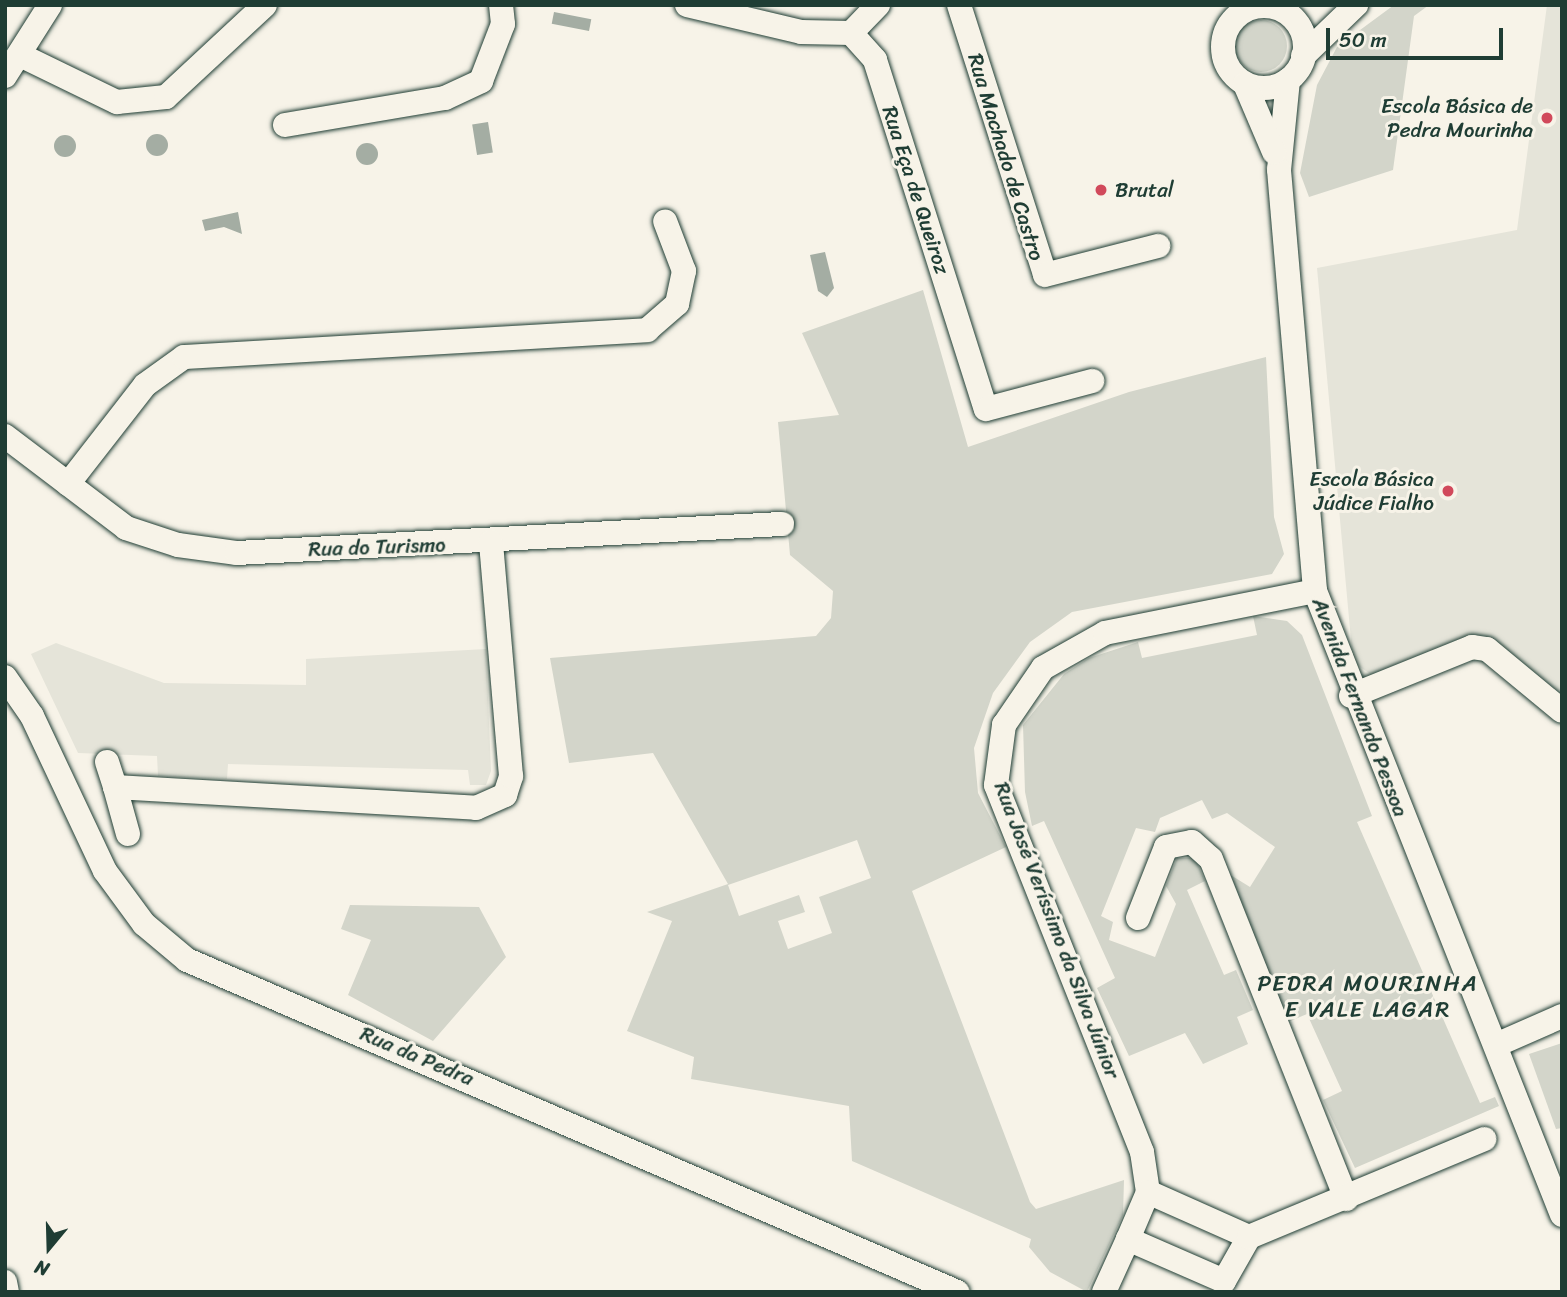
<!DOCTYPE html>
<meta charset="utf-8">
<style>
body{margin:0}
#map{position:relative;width:1567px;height:1297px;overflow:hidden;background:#f7f3e8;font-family:Sriracha,sans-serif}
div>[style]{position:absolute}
.built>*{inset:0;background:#e5e4d9}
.green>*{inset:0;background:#d3d5ca}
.round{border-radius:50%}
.water>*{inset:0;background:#a4ada3;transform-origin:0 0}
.roads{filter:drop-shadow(0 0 2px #1f3d34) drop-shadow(0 0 2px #1f3d34)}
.minor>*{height:24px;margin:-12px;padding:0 12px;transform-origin:12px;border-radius:12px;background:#f7f3e8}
.minor>.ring{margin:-12px;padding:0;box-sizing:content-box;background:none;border:24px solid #f7f3e8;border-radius:50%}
.dots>*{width:19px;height:19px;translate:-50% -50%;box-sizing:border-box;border:4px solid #f7f3e8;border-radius:50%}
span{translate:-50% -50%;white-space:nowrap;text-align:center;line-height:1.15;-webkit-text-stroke:6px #f7f3e8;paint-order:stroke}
.poi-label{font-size:21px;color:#1f3d34}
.right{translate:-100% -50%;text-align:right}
.left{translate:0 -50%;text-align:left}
.street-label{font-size:21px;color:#1f3d34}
.neighbourhood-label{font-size:23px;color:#1f3d34;letter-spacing:2px}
.frame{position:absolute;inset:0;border:7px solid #1f3d34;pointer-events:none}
.north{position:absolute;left:14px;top:1213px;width:70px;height:70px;-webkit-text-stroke:5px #f7f3e8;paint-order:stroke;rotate:199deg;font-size:19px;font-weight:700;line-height:28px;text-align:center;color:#1f3d34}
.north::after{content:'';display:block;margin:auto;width:24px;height:32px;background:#1f3d34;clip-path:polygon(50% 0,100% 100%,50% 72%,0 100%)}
.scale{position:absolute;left:1326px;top:28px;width:177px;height:32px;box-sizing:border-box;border:4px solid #1f3d34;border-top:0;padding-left:9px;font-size:21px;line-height:24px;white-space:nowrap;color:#1f3d34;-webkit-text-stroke:5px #f7f3e8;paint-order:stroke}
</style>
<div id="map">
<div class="built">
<i style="clip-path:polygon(1547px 5px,1562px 5px,1562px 706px,1505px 651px,1379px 680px,1353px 662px,1317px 268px,1517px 230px)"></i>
<i style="clip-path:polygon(56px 643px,164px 683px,306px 685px,306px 659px,486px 649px,491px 771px,486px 785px,470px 785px,468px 770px,228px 764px,227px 779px,158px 776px,157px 756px,78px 753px,31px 654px)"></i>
</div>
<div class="green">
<i style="clip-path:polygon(1394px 5px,1429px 5px,1414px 16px,1393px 170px,1309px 197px,1300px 173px,1317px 85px,1337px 47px)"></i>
<i class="round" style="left:1235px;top:20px;width:52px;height:52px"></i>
<i style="clip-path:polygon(evenodd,923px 290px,968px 447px,1129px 392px,1266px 357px,1274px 517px,1284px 554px,1272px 574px,1072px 612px,1030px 642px,993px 693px,974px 748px,978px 793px,1006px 847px,912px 891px,1030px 1202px,1036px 1209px,1124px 1180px,1123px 1215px,1087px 1292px,1050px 1272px,1029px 1247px,1031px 1239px,852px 1161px,849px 1106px,691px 1079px,694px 1057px,627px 1031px,672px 921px,647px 912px,728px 884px,653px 753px,569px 763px,550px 658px,816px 636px,831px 618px,833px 591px,790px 555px,778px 422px,839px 415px,802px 333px,923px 290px,857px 840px,871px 878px,819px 897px,832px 933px,788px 949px,778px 921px,805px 912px,799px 895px,739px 916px,728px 885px,857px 840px)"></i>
<i style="clip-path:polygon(1253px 616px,1287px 621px,1302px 635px,1372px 816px,1357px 822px,1480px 1103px,1495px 1097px,1499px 1106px,1355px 1168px,1323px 1100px,1342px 1091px,1307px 1014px,1288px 1022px,1229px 874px,1250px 887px,1275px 847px,1227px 813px,1212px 819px,1202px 800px,1160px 818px,1155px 832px,1136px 828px,1101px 916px,1113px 922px,1109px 940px,1155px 957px,1176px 904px,1166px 886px,1177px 858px,1195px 858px,1205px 881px,1187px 890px,1224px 975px,1236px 970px,1253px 1010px,1237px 1017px,1248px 1044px,1203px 1064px,1185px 1033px,1129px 1056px,1097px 988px,1115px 978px,1044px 821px,1032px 826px,1025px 792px,1023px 725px,1064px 674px,1089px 658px,1138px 642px,1142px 658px,1257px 635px)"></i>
<i style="clip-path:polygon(350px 905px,479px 907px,506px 957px,433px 1041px,348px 995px,371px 940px,341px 929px)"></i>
<i style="clip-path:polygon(1562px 1043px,1562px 1128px,1556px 1129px,1529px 1054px)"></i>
</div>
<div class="water">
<i style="left:554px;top:12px;width:38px;height:12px;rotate:11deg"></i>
<i style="left:488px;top:122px;width:31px;height:16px;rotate:81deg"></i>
<i class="round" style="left:146px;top:134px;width:22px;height:22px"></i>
<i class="round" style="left:54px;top:135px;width:22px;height:22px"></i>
<i class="round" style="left:356px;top:143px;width:22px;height:22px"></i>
<i style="clip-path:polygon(238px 212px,242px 234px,224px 227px,205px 231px,202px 220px)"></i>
<i style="clip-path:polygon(825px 252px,834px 288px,827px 297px,818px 291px,810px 255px)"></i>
</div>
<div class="roads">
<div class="minor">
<i style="left:687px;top:5px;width:117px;rotate:13.3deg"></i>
<i style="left:801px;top:32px;width:50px;rotate:1.1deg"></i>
<i style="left:851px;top:33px;width:36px;rotate:48deg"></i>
<i style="left:875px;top:60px;width:366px;rotate:72.4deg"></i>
<i style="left:986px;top:409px;width:110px;rotate:-14.8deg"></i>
<i style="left:959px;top:5px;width:283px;rotate:72.3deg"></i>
<i style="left:1045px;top:275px;width:117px;rotate:-14.4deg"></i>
<i class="ring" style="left:1223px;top:6px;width:58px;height:58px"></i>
<i style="left:851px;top:33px;width:39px;rotate:-46deg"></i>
<i style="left:20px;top:55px;width:108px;rotate:25.9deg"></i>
<i style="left:117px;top:102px;width:49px;rotate:-5.8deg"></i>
<i style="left:166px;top:97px;width:135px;rotate:-42.9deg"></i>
<i style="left:1303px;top:56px;width:74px;rotate:-43.9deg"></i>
<i style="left:5px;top:76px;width:84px;rotate:-57.6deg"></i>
<i style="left:1288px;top:80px;width:90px;rotate:95.7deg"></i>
<i style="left:1279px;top:170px;width:423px;rotate:85.1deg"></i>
<i style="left:1315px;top:591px;width:671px;rotate:68.4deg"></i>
<i style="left:1245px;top:84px;width:74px;rotate:66.9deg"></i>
<i style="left:285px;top:125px;width:162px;rotate:-9.6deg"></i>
<i style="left:445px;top:98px;width:40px;rotate:-25deg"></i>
<i style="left:481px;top:81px;width:61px;rotate:-68.9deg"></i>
<i style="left:503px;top:24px;width:19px;rotate:-96deg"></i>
<i style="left:5px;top:436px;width:152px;rotate:37.2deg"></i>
<i style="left:126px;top:528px;width:55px;rotate:18.1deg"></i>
<i style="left:178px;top:545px;width:60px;rotate:7.7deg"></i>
<i style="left:237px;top:553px;width:546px;rotate:-3.05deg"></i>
<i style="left:68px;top:484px;width:125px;rotate:-52.1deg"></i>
<i style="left:145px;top:385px;width:48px;rotate:-35.7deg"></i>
<i style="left:184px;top:357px;width:464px;rotate:-3.3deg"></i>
<i style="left:647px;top:330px;width:40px;rotate:-41deg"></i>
<i style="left:677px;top:304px;width:34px;rotate:-78deg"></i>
<i style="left:684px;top:271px;width:53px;rotate:-110.8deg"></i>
<i style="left:5px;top:677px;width:47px;rotate:55.3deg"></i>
<i style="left:32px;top:716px;width:171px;rotate:64.8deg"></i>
<i style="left:105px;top:871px;width:66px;rotate:53.7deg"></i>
<i style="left:144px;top:924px;width:56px;rotate:39.9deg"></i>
<i style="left:187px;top:960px;width:839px;rotate:23.32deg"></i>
<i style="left:1351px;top:696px;width:131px;rotate:-22deg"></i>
<i style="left:1472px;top:647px;width:15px;rotate:8deg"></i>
<i style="left:1487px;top:649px;width:97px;rotate:39.6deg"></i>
<i style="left:107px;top:762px;width:26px;rotate:72deg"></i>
<i style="left:128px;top:834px;width:49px;rotate:-105.5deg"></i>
<i style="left:115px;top:787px;width:362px;rotate:3.3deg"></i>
<i style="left:476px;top:808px;width:32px;rotate:-24deg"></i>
<i style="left:505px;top:795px;width:20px;rotate:-72deg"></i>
<i style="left:511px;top:776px;width:235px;rotate:-94.9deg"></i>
<i style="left:1138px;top:918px;width:76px;rotate:-68.5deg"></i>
<i style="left:1166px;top:847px;width:26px;rotate:-11deg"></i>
<i style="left:1192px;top:842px;width:25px;rotate:42deg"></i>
<i style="left:1211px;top:859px;width:366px;rotate:68.3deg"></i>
<i style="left:1496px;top:1045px;width:72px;rotate:-23.7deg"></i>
<i style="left:1148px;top:1192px;width:40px;rotate:-98.5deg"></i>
<i style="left:1142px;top:1152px;width:395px;rotate:-111.7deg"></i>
<i style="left:996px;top:785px;width:61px;rotate:-82.4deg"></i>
<i style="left:1004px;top:725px;width:69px;rotate:-55.6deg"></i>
<i style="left:1043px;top:668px;width:71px;rotate:-29.4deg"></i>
<i style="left:1105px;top:633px;width:214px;rotate:-11.3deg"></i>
<i style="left:1148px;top:1192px;width:111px;rotate:24deg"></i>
<i style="left:1249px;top:1237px;width:51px;rotate:119.6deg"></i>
<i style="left:1224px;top:1281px;width:105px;rotate:-156.4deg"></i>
<i style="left:1128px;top:1239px;width:51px;rotate:-66.9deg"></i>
<i style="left:1249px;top:1237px;width:255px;rotate:-22.6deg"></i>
<i style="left:5px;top:1282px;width:10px;rotate:79deg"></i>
<i style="left:1104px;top:1292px;width:58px;rotate:-65.6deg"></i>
</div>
</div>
<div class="dots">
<i style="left:1547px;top:118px;background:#d1495b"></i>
<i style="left:1101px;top:190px;background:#d1495b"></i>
<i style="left:1448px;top:491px;background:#d1495b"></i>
</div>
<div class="poi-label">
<span class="right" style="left:1533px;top:118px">Escola Básica de<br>Pedra Mourinha</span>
<span class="left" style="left:1115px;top:190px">Brutal</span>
<span class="right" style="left:1434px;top:491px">Escola Básica<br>Júdice Fialho</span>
</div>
<div class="street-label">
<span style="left:1006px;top:157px;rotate:73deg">Rua Machado de Castro</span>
<span style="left:916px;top:190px;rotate:72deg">Rua Eça de Queiroz</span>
<span style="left:377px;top:547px;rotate:-2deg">Rua do Turismo</span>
<span style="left:1360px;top:707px;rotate:69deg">Avenida Fernando Pessoa</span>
<span style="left:1057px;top:930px;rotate:69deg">Rua José Veríssimo da Silva Júnior</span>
<span style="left:417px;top:1056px;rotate:23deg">Rua da Pedra</span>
</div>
<div class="neighbourhood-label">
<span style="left:1368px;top:997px">PEDRA MOURINHA<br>E VALE LAGAR</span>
</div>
<div class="frame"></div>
<div class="north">N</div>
<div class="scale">50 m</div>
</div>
